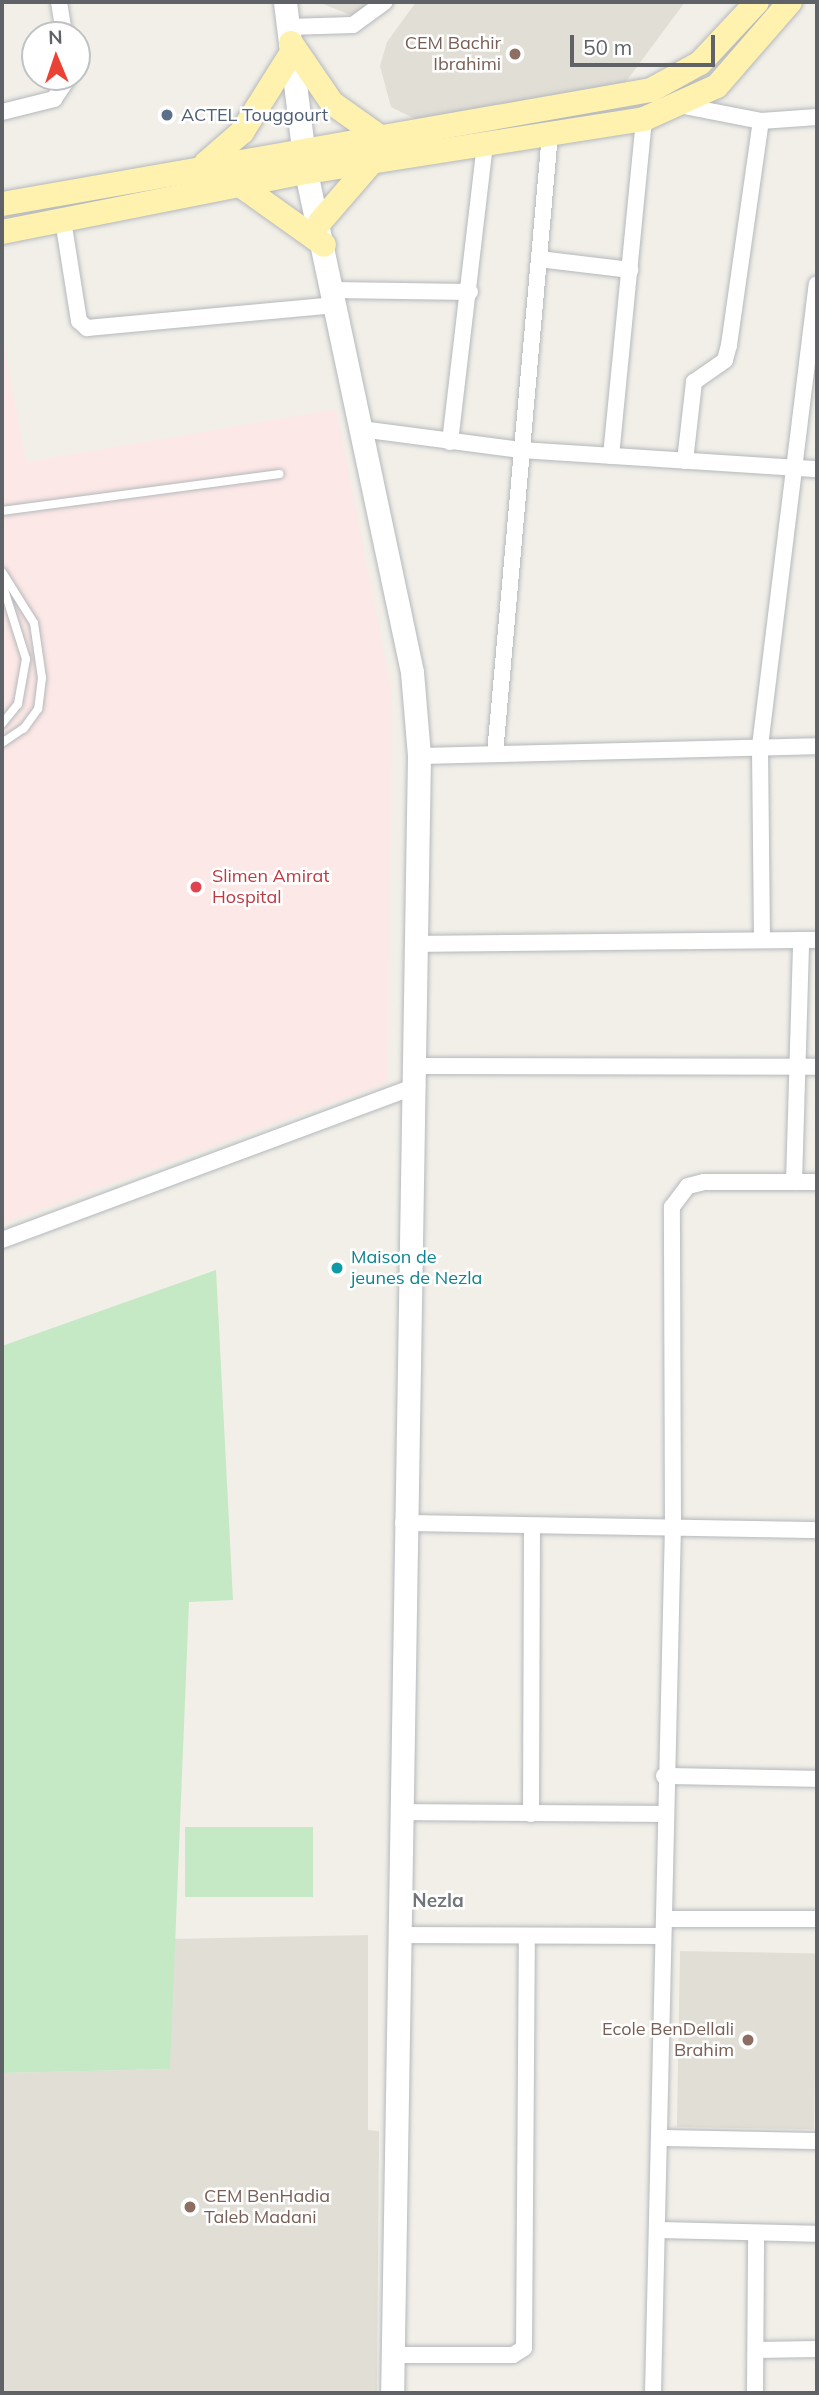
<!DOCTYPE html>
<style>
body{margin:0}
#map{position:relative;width:819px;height:2395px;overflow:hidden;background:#f1efe8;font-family:Mulish,sans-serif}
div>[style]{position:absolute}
.education>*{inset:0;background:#e1ded6;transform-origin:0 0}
.medical>*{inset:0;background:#fce8e6}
.green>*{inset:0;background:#c5e8c5;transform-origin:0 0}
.roads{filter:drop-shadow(0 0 2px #b5b8bc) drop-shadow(0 0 2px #b5b8bc)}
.lane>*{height:8px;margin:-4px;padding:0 4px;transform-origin:4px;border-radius:4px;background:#fff}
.street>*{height:16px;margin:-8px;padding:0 8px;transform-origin:8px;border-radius:8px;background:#fff}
.secondary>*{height:23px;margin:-11.5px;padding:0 11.5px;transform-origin:11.5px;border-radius:11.5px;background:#fff}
.primary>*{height:24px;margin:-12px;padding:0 12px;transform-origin:12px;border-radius:12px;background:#fff2af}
.dots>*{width:19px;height:19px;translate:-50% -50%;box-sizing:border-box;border:4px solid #fff;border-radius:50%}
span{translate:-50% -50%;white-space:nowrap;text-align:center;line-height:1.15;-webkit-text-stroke:5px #fff;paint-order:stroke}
.education-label{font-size:18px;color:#785e54}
.right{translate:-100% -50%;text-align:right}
.left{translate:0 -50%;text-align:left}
.service-label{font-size:18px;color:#4e5e75}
.health-label{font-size:18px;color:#be3a42}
.culture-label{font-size:18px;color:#0d838f}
.neighbourhood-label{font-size:19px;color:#70757a;font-weight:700}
.frame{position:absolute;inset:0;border:4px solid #5f6368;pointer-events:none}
.north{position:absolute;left:21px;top:21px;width:70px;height:70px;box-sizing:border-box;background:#fff;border:2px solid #bfc1c3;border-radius:50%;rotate:358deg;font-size:19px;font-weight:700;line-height:28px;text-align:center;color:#5f6368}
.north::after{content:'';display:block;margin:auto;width:24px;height:32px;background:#ea4335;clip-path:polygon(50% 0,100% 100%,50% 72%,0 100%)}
.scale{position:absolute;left:570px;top:35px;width:145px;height:32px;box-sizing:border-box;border:4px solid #5f6368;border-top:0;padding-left:9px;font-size:21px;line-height:24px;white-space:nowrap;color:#5f6368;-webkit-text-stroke:5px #fff;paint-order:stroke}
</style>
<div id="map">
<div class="education">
<i style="clip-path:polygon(318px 2px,376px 2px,363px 20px)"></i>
<i style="clip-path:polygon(416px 2px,685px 2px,622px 87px,417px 120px,391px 107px,380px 66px,387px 42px)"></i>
<i style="clip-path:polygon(368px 1935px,368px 2130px,379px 2131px,377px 2393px,2px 2393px,2px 2073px,170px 2069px,171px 1939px)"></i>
<i style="left:680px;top:1951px;width:137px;height:176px;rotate:1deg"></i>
</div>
<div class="medical">
<i style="clip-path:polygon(2px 333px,26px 462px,336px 409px,392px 692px,388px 1082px,2px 1224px)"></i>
</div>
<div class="green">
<i style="clip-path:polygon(216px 1270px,233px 1600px,189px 1602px,170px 2069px,2px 2073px,2px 1346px)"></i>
<i style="left:313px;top:1827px;width:70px;height:128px;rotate:90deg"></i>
</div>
<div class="roads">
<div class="lane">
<i style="left:2px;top:511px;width:280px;rotate:-7.6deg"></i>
<i style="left:2px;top:572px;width:60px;rotate:57.9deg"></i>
<i style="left:34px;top:623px;width:56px;rotate:81.7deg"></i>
<i style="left:42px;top:678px;width:31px;rotate:97deg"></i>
<i style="left:38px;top:709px;width:24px;rotate:126deg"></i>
<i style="left:24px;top:728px;width:27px;rotate:146deg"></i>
<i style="left:2px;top:583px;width:80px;rotate:72.5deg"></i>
<i style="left:26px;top:659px;width:46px;rotate:100.1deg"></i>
<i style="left:18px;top:704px;width:26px;rotate:129deg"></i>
</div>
<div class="street">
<i style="left:59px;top:2px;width:33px;rotate:81deg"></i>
<i style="left:288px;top:27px;width:65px;rotate:-1.8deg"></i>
<i style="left:353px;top:25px;width:39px;rotate:-36deg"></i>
<i style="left:684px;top:106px;width:78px;rotate:11deg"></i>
<i style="left:761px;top:121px;width:56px;rotate:-4.1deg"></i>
<i style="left:2px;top:112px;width:54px;rotate:-14deg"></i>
<i style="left:54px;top:99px;width:27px;rotate:-56deg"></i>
<i style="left:63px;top:220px;width:102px;rotate:81deg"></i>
<i style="left:79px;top:321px;width:11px;rotate:41deg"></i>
<i style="left:87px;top:328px;width:250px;rotate:-5.3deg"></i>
<i style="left:539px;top:259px;width:92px;rotate:6.9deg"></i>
<i style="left:333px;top:290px;width:137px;rotate:0.8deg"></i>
<i style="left:361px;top:429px;width:161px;rotate:7.5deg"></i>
<i style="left:521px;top:450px;width:297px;rotate:3.7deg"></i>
<i style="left:450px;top:442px;width:298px;rotate:-83.3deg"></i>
<i style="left:611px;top:456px;width:339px;rotate:-84.4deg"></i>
<i style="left:685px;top:461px;width:80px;rotate:-83.5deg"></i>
<i style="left:694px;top:382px;width:38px;rotate:-35deg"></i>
<i style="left:725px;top:360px;width:16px;rotate:-75deg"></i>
<i style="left:729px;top:345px;width:226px;rotate:-81.9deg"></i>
<i style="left:495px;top:754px;width:622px;rotate:-84.93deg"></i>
<i style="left:419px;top:756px;width:398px;rotate:-1.4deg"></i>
<i style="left:762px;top:939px;width:193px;rotate:-90.6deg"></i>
<i style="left:760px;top:746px;width:465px;rotate:-83deg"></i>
<i style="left:416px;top:944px;width:401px;rotate:-0.6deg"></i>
<i style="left:417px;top:1066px;width:400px;rotate:0.1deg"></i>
<i style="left:794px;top:1182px;width:242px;rotate:-88.3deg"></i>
<i style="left:2px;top:1240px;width:443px;rotate:-20.4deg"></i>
<i style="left:403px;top:1523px;width:414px;rotate:1deg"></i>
<i style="left:664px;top:1776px;width:153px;rotate:1.1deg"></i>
<i style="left:401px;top:1812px;width:261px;rotate:0.4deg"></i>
<i style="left:531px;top:1814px;width:287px;rotate:-89.8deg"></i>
<i style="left:664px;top:1919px;width:153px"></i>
<i style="left:397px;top:1935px;width:266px;rotate:0.2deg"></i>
<i style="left:660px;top:2138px;width:157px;rotate:1.1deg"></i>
<i style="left:658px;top:2230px;width:159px;rotate:1.4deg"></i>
<i style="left:756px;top:2350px;width:61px;rotate:-0.9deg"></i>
<i style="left:393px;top:2355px;width:120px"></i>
<i style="left:513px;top:2355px;width:13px;rotate:-32deg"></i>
<i style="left:524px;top:2348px;width:411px;rotate:-89.6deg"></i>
<i style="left:653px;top:2393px;width:865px;rotate:-88.68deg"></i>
<i style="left:673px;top:1528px;width:321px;rotate:-90.2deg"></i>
<i style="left:672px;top:1207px;width:26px;rotate:-53deg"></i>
<i style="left:688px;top:1186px;width:16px;rotate:-14deg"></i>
<i style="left:704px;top:1182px;width:113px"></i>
<i style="left:755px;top:2393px;width:159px;rotate:-89.6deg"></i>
</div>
<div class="secondary">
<i style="left:285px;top:2px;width:171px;rotate:83deg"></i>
<i style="left:306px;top:172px;width:511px;rotate:78.03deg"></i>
<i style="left:412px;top:672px;width:84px;rotate:85.2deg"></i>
<i style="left:419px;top:756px;width:1637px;rotate:90.94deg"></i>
</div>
<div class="primary">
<i style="left:291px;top:43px;width:73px;rotate:55.7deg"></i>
<i style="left:332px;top:103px;width:64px;rotate:35.4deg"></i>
<i style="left:206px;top:163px;width:48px;rotate:-40.7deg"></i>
<i style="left:242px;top:132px;width:92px;rotate:-57.9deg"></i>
<i style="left:240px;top:185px;width:103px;rotate:35.5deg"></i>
<i style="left:2px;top:204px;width:659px;rotate:-9.96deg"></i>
<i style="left:651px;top:90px;width:56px;rotate:-28.9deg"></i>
<i style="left:700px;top:63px;width:83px;rotate:-46.9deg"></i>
<i style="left:320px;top:222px;width:77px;rotate:-49.2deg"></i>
<i style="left:2px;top:232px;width:310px;rotate:-11.2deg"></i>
<i style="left:306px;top:172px;width:342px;rotate:-8.9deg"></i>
<i style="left:644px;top:119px;width:80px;rotate:-24.3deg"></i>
<i style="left:717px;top:86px;width:111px;rotate:-49deg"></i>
</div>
</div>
<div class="dots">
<i style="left:515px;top:54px;background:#8d6e63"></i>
<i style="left:167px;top:115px;background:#5c6f8a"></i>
<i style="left:196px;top:887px;background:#e0444e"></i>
<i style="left:337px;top:1268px;background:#0f9aa8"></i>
<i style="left:748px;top:2040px;background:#8d6e63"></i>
<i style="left:190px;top:2207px;background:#8d6e63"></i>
</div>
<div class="education-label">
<span class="right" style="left:501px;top:54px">CEM Bachir<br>Ibrahimi</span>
<span class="right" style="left:734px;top:2040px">Ecole BenDellali<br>Brahim</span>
<span class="left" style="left:204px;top:2207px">CEM BenHadia<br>Taleb Madani</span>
</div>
<div class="service-label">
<span class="left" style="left:181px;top:115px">ACTEL Touggourt</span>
</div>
<div class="health-label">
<span class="left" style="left:212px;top:887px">Slimen Amirat<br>Hospital</span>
</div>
<div class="culture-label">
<span class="left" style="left:351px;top:1268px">Maison de<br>jeunes de Nezla</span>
</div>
<div class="neighbourhood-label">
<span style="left:438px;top:1901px">Nezla</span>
</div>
<div class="frame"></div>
<div class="north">N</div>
<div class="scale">50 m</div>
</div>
